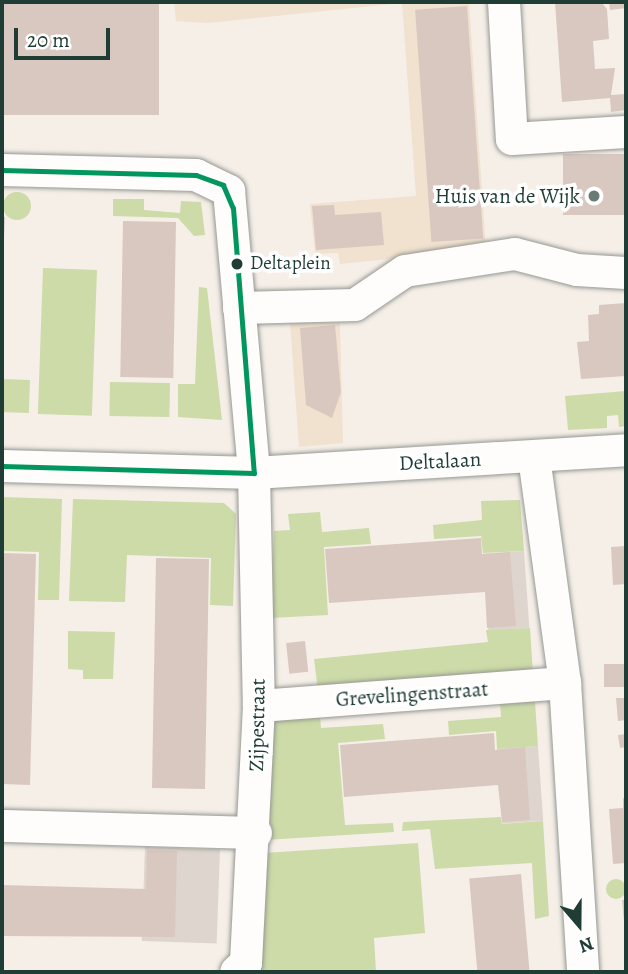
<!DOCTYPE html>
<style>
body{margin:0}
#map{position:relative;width:628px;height:974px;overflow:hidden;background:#f5efe8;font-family:Alegreya,serif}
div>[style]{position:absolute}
.built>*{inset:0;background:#f1e1cf}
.industrial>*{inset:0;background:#ded6ce;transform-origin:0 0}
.green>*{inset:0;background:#ccdba8;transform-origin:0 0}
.round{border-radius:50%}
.building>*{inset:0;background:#d9c8c0;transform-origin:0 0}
.roads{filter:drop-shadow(0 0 2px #969893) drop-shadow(0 0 2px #969893)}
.street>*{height:32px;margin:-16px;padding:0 16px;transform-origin:16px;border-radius:16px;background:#fefdfc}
.bus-1>*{height:5px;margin:-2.5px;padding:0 2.5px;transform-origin:2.5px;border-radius:2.5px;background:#00965e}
.dots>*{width:19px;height:19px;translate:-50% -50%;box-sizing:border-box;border:4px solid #fff;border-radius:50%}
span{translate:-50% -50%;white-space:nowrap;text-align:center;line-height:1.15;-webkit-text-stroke:7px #fff;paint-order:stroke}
.bus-label{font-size:19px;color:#1f3d34}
.left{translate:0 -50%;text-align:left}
.poi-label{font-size:21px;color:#1f3d34}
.right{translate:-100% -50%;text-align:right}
.street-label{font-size:21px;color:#1f3d34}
.frame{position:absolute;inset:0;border:4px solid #1f3d34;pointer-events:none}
.north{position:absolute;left:544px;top:890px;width:70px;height:70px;-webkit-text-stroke:5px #fff;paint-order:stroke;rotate:160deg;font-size:19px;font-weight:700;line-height:28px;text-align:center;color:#1f3d34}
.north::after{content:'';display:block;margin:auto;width:24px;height:32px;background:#1f3d34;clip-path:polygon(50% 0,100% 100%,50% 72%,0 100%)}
.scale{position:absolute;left:14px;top:28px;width:96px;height:32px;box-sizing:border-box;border:4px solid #1f3d34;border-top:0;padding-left:9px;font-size:21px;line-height:24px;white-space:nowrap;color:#1f3d34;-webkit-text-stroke:5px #fff;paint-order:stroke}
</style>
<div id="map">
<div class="built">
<i style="clip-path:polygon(174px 2px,469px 2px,486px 249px,340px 264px,338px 253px,315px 254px,310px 204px,416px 196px,402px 3px,208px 23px,176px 21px)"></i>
<i style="clip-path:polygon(290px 322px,340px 323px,343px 443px,299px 447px)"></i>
</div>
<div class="industrial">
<i style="left:524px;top:551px;width:77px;height:41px;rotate:86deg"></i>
<i style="left:538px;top:746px;width:75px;height:41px;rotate:86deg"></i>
<i style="left:145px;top:847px;width:75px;height:94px;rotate:2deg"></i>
</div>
<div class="green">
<i class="round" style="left:3px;top:192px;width:28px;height:28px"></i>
<i style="clip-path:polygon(113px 199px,144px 199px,144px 210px,180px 213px,181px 201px,201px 202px,205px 235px,194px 236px,178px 218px,113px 216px)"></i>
<i style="left:43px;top:268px;width:54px;height:146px;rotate:2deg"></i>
<i style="clip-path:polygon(199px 287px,207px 288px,222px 420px,178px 417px,178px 384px,195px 384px)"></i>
<i style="left:2px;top:379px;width:28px;height:33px;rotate:2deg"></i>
<i style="left:110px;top:382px;width:60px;height:34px;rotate:1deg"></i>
<i style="clip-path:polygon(626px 391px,626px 426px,619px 427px,618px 415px,607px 416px,607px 428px,568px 430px,565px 396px)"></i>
<i style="clip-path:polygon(2px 497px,62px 499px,59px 600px,38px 600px,39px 552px,2px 551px)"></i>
<i style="clip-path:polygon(73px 499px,224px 503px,236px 514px,233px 606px,210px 605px,211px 558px,127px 555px,125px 602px,69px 601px)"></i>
<i style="clip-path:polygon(520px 500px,524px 551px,483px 553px,481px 536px,434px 539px,433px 525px,482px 520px,481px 501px)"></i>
<i style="clip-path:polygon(320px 512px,322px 532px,369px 528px,371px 544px,324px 547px,328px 615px,271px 618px,274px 531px,290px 530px,288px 514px)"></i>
<i style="clip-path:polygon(530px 628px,533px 675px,318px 690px,314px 659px,488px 642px,486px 630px)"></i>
<i style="clip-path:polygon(68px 631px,115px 632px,113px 679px,83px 679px,83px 670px,68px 669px)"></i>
<i style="clip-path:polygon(535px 701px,538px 746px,497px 749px,496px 731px,449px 735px,448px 721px,501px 717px,500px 703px)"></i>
<i style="clip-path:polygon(320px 715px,321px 728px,383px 724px,385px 739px,338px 743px,345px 825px,393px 823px,394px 832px,265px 840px,268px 723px,279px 716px)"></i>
<i style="clip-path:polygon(501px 817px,502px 824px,543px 821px,549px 916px,535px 919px,532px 863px,435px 869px,430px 829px,402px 831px,403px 822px)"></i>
<i style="clip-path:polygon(418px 843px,425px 933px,374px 938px,376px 972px,260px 972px,264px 853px)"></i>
<i class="round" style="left:606px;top:879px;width:20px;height:20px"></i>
</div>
<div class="building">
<i style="left:2px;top:2px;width:157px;height:113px"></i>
<i style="clip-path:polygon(555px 2px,601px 2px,607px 9px,609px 39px,593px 41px,595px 69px,615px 68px,611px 95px,626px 94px,626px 110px,611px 112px,610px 98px,562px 102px)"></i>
<i style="clip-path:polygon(609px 2px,626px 2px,626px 8px,610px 10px)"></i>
<i style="left:467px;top:6px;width:233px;height:52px;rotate:86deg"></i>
<i style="left:626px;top:154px;width:61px;height:63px;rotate:90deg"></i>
<i style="clip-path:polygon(334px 205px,335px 215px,381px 212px,384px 245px,316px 250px,312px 206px)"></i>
<i style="clip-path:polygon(2px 217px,5px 217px,4px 241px,2px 241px)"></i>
<i style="left:123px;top:221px;width:53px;height:156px;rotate:1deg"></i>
<i style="clip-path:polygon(626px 303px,626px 376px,581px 379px,577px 342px,589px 341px,588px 315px,599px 314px,599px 305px)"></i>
<i style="clip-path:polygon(335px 325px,341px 392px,332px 418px,306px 405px,300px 328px)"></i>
<i style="clip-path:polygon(481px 538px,482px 554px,510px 552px,516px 626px,487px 628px,485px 592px,329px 603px,325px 549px)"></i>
<i style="clip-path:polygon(626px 546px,626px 584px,613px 585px,611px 547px)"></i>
<i style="clip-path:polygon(2px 553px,36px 554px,30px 785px,2px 784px)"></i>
<i style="left:156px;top:558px;width:53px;height:230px;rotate:1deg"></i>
<i style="left:305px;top:641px;width:31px;height:19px;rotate:84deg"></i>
<i style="left:626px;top:664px;width:23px;height:22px;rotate:90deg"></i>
<i style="clip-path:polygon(616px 698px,626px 698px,626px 720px,618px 721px)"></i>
<i style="clip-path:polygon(494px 733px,495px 750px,525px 747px,530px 820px,502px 822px,498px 785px,344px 797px,340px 745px)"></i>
<i style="clip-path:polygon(626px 734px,626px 747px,620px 748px,618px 735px)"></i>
<i style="clip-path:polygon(623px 798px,626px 798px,626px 863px,613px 864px,609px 809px,623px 808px)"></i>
<i style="clip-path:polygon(147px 850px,177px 851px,175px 937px,2px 936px,2px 885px,146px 889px)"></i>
<i style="left:521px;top:874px;width:98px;height:52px;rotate:85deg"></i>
<i style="clip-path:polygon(622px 900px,626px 900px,626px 922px,624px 922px)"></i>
</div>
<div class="roads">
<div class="street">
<i style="left:504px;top:2px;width:137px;rotate:86.7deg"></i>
<i style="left:512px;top:139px;width:114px;rotate:-3.5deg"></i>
<i style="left:2px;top:170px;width:194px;rotate:1.5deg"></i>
<i style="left:196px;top:175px;width:37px;rotate:26deg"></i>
<i style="left:229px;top:191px;width:283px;rotate:84.9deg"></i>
<i style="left:254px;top:473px;width:233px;rotate:88.8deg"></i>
<i style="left:259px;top:706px;width:257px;rotate:92.9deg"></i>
<i style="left:246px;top:963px;width:13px;rotate:138deg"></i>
<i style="left:239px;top:308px;width:116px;rotate:-1.5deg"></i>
<i style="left:355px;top:305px;width:60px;rotate:-34.2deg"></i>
<i style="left:405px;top:271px;width:111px;rotate:-8.8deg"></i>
<i style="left:515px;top:254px;width:64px;rotate:14.5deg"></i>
<i style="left:577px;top:270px;width:49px;rotate:3.5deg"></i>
<i style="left:534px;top:457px;width:228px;rotate:82.2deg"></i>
<i style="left:565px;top:683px;width:290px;rotate:86.4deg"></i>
<i style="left:2px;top:466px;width:252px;rotate:1.6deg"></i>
<i style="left:254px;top:473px;width:373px;rotate:-3.5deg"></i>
<i style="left:259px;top:706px;width:307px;rotate:-4.3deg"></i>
<i style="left:2px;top:826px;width:254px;rotate:1.6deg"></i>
</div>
</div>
<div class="bus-1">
<i style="left:2px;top:170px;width:194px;rotate:1.5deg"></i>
<i style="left:196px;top:175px;width:29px;rotate:20deg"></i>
<i style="left:223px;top:185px;width:25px;rotate:67deg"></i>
<i style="left:233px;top:208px;width:266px;rotate:85.5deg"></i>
<i style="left:2px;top:466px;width:252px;rotate:1.6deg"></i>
</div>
<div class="dots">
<i style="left:594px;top:196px;background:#6a7b73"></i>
<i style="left:237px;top:264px;background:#1f3d34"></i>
</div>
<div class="bus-label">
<span class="left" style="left:250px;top:264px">Deltaplein</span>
</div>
<div class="poi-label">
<span class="right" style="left:580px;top:196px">Huis van de Wijk</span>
</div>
<div class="street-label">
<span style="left:440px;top:461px;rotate:-3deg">Deltalaan</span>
<span style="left:412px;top:694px;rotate:-4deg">Grevelingenstraat</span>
<span style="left:257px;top:725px;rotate:-89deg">Zijpestraat</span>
</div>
<div class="frame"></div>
<div class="north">N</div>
<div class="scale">20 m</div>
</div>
